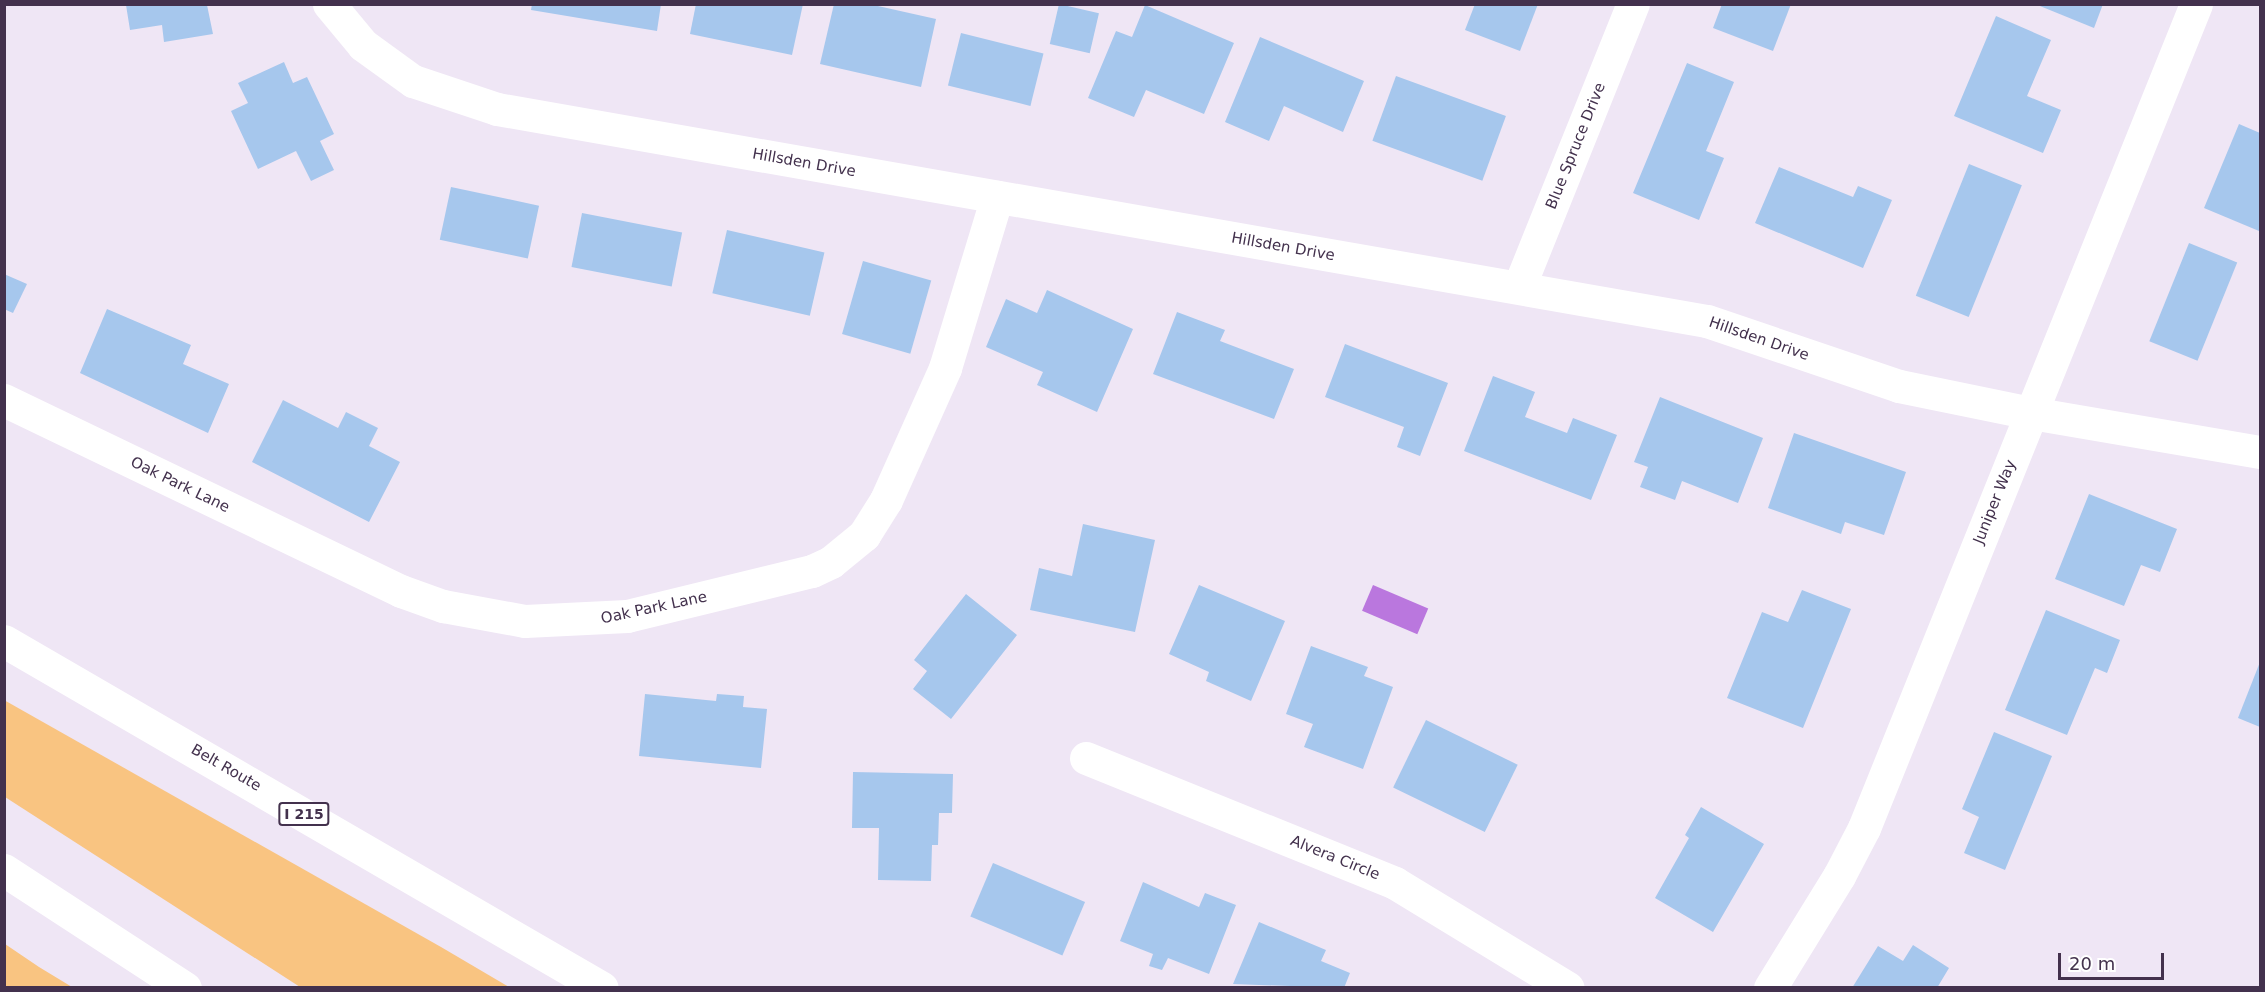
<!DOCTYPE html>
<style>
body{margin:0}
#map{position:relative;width:2265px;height:992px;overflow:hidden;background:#efe6f5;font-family:"DejaVu Sans",sans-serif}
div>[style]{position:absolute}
.green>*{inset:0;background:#f9c481}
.water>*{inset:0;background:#ba77de;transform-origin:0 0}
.building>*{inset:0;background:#a6c7ed;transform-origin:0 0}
.minor>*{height:33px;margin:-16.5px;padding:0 16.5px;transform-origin:16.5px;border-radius:16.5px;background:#fff}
.highway>*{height:33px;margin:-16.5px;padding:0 16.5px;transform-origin:16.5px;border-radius:16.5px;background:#fff}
span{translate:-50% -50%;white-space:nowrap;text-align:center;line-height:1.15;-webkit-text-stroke:6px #fff;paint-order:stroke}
.shield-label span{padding:2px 4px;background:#fff;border:2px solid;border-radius:4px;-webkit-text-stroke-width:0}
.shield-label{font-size:14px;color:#43314d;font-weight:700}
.street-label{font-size:15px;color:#43314d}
.frame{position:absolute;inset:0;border:6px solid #43314d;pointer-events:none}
.scale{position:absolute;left:2058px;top:953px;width:106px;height:27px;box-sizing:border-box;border:3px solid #43314d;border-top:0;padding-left:8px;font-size:18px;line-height:21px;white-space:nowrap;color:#43314d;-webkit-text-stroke:4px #fff;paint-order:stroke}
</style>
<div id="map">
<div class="green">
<i style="clip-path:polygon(4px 700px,441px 947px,509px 987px,300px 987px,5px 797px)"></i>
<i style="clip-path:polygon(5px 944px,39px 967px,72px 987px,5px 987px)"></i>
</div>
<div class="water">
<i style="left:1373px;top:585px;width:60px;height:28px;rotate:23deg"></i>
</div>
<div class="building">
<i style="clip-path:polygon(532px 4px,661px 4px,657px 31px,531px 10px)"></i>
<i style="clip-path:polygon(696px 4px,803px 4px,792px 55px,690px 34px)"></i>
<i style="clip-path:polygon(834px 4px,869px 4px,936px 19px,921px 87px,820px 64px)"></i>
<i style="left:1059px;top:4px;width:41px;height:41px;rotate:13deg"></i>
<i style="clip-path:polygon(1475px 4px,1538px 4px,1520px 51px,1465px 30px)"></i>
<i style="clip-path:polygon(1722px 4px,1791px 4px,1773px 51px,1713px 28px)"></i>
<i style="clip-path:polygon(2035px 4px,2103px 4px,2094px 28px)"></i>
<i style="clip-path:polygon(126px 5px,207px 5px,213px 34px,164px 42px,162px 25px,130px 30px)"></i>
<i style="clip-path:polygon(1145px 5px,1234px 43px,1204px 114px,1146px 90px,1134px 117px,1088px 98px,1116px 31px,1132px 37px)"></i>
<i style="clip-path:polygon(1996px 16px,2051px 40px,2027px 96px,2061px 110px,2043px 153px,1954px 116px)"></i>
<i style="left:961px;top:33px;width:85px;height:54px;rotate:14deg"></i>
<i style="clip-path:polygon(1260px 37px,1364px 81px,1343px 132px,1284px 106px,1269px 141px,1225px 122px)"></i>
<i style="clip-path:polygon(284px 62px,293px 83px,307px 77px,334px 134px,320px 141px,334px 170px,311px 181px,296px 151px,258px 169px,231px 111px,248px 103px,238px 83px)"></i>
<i style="clip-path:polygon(1687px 63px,1734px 82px,1706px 151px,1724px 158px,1699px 220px,1633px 193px)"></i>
<i style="left:1396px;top:76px;width:117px;height:69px;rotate:20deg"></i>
<i style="clip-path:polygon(2239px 124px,2260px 133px,2259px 231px,2204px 208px)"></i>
<i style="left:1969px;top:164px;width:57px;height:142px;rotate:22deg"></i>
<i style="clip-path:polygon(1779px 167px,1853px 197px,1858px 186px,1892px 200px,1863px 268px,1755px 223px)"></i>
<i style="left:451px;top:187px;width:90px;height:54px;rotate:12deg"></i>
<i style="left:582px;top:213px;width:102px;height:55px;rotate:11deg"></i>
<i style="left:727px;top:230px;width:100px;height:65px;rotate:13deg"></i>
<i style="left:2189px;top:243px;width:52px;height:106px;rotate:22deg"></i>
<i style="left:863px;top:261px;width:71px;height:76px;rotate:16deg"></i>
<i style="clip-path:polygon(4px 274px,27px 284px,13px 313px,4px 309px)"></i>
<i style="clip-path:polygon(1047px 290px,1133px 329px,1097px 412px,1037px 385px,1043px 372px,986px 347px,1006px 299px,1037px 313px)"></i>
<i style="clip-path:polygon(107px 309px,191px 345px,183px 364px,229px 384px,208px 433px,80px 373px)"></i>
<i style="clip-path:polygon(1177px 312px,1225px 330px,1220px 341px,1294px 369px,1274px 419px,1153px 374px)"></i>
<i style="clip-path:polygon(1345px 344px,1448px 383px,1420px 456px,1397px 447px,1404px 427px,1325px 397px)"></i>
<i style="clip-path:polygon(1493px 376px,1535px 392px,1525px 417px,1567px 433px,1573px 418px,1617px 435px,1591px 500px,1464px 451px)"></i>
<i style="clip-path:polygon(1660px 397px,1763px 438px,1738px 503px,1682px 481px,1675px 500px,1640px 487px,1648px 467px,1634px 462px)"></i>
<i style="clip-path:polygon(283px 400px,338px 428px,346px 412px,378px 428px,369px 446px,400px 462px,369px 522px,252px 462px)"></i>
<i style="clip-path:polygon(1794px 433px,1906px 472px,1884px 535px,1845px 522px,1841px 534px,1768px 508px)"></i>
<i style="clip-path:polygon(2089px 494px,2177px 529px,2160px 572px,2141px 565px,2124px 606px,2055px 579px)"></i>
<i style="clip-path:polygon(1083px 524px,1155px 540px,1135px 632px,1030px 610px,1039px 568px,1072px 576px)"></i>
<i style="clip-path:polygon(1199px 585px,1285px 621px,1251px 701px,1206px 681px,1209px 672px,1169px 654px)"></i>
<i style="clip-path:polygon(1802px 590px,1851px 609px,1803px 728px,1727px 698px,1762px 612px,1788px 622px)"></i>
<i style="clip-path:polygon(966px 594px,1017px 635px,951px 719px,913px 689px,927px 671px,914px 660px)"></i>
<i style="clip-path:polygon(2046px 610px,2120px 640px,2107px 673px,2095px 668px,2067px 735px,2005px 710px)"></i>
<i style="clip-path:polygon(1311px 646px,1368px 667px,1364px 676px,1393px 687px,1363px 769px,1304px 747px,1313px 724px,1286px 714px)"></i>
<i style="clip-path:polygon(2260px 662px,2260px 727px,2238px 718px)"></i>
<i style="clip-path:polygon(645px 694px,716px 701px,717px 694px,744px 696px,743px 707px,767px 709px,761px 768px,639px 756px)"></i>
<i style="left:1426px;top:720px;width:102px;height:75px;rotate:26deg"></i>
<i style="clip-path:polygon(1994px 732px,2052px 756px,2005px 870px,1964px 853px,1979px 817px,1962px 809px)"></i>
<i style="clip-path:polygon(853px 772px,953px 774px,952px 813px,939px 813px,938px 845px,932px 845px,931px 881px,878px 880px,879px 828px,852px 828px)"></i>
<i style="clip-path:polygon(1701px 807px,1764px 844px,1713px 932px,1655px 898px,1689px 838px,1685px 835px)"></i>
<i style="left:993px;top:863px;width:100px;height:58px;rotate:23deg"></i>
<i style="clip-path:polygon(1143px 882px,1199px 907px,1205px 893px,1236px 905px,1209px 974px,1168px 958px,1162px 970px,1149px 966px,1153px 954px,1120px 941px)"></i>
<i style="clip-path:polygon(1259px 922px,1326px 950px,1321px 961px,1350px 973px,1344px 988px,1233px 984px)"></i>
<i style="clip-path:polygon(1913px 945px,1949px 968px,1937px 988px,1852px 988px,1878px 946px,1903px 961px)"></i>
</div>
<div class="minor">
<i style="left:329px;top:4px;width:53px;rotate:50.3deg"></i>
<i style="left:363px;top:45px;width:62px;rotate:35.8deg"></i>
<i style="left:413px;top:81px;width:89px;rotate:18.4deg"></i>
<i style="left:497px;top:109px;width:1228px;rotate:9.94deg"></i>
<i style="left:1707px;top:321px;width:203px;rotate:18.7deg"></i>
<i style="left:1899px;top:386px;width:135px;rotate:11.6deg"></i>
<i style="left:2031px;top:413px;width:232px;rotate:9.7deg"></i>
<i style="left:1519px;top:287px;width:305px;rotate:-68.1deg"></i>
<i style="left:4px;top:400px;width:441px;rotate:25.7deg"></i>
<i style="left:401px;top:591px;width:45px;rotate:19.7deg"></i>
<i style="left:443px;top:606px;width:83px;rotate:10.4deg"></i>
<i style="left:525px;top:621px;width:102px;rotate:-2.8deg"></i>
<i style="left:627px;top:616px;width:190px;rotate:-13.7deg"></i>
<i style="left:812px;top:571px;width:21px;rotate:-25deg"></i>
<i style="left:831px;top:562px;width:43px;rotate:-39.3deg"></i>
<i style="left:864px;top:535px;width:41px;rotate:-57.8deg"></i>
<i style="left:886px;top:500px;width:145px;rotate:-65.9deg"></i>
<i style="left:945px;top:368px;width:179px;rotate:-73.1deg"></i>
<i style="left:1086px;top:758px;width:333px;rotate:22deg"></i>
<i style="left:1395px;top:883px;width:202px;rotate:31.3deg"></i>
<i style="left:1770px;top:988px;width:132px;rotate:-58.4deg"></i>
<i style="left:1839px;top:876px;width:54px;rotate:-62.5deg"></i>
<i style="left:1864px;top:828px;width:888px;rotate:-68.05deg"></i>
</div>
<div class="highway">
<i style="left:4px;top:641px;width:691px;rotate:30.13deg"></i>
<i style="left:4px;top:870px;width:216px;rotate:33.1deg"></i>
</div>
<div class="shield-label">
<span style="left:304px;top:814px">I 215</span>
</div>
<div class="street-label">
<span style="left:1576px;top:146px;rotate:-68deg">Blue Spruce Drive</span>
<span style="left:804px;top:163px;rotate:10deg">Hillsden Drive</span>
<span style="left:1283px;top:247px;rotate:10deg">Hillsden Drive</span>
<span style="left:1759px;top:339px;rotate:19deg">Hillsden Drive</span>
<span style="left:180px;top:485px;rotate:26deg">Oak Park Lane</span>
<span style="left:1995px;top:502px;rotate:-68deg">Juniper Way</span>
<span style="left:654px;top:608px;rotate:-12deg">Oak Park Lane</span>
<span style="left:226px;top:768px;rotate:30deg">Belt Route</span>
<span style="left:1335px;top:858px;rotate:22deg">Alvera Circle</span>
</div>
<div class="frame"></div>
<div class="scale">20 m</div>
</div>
